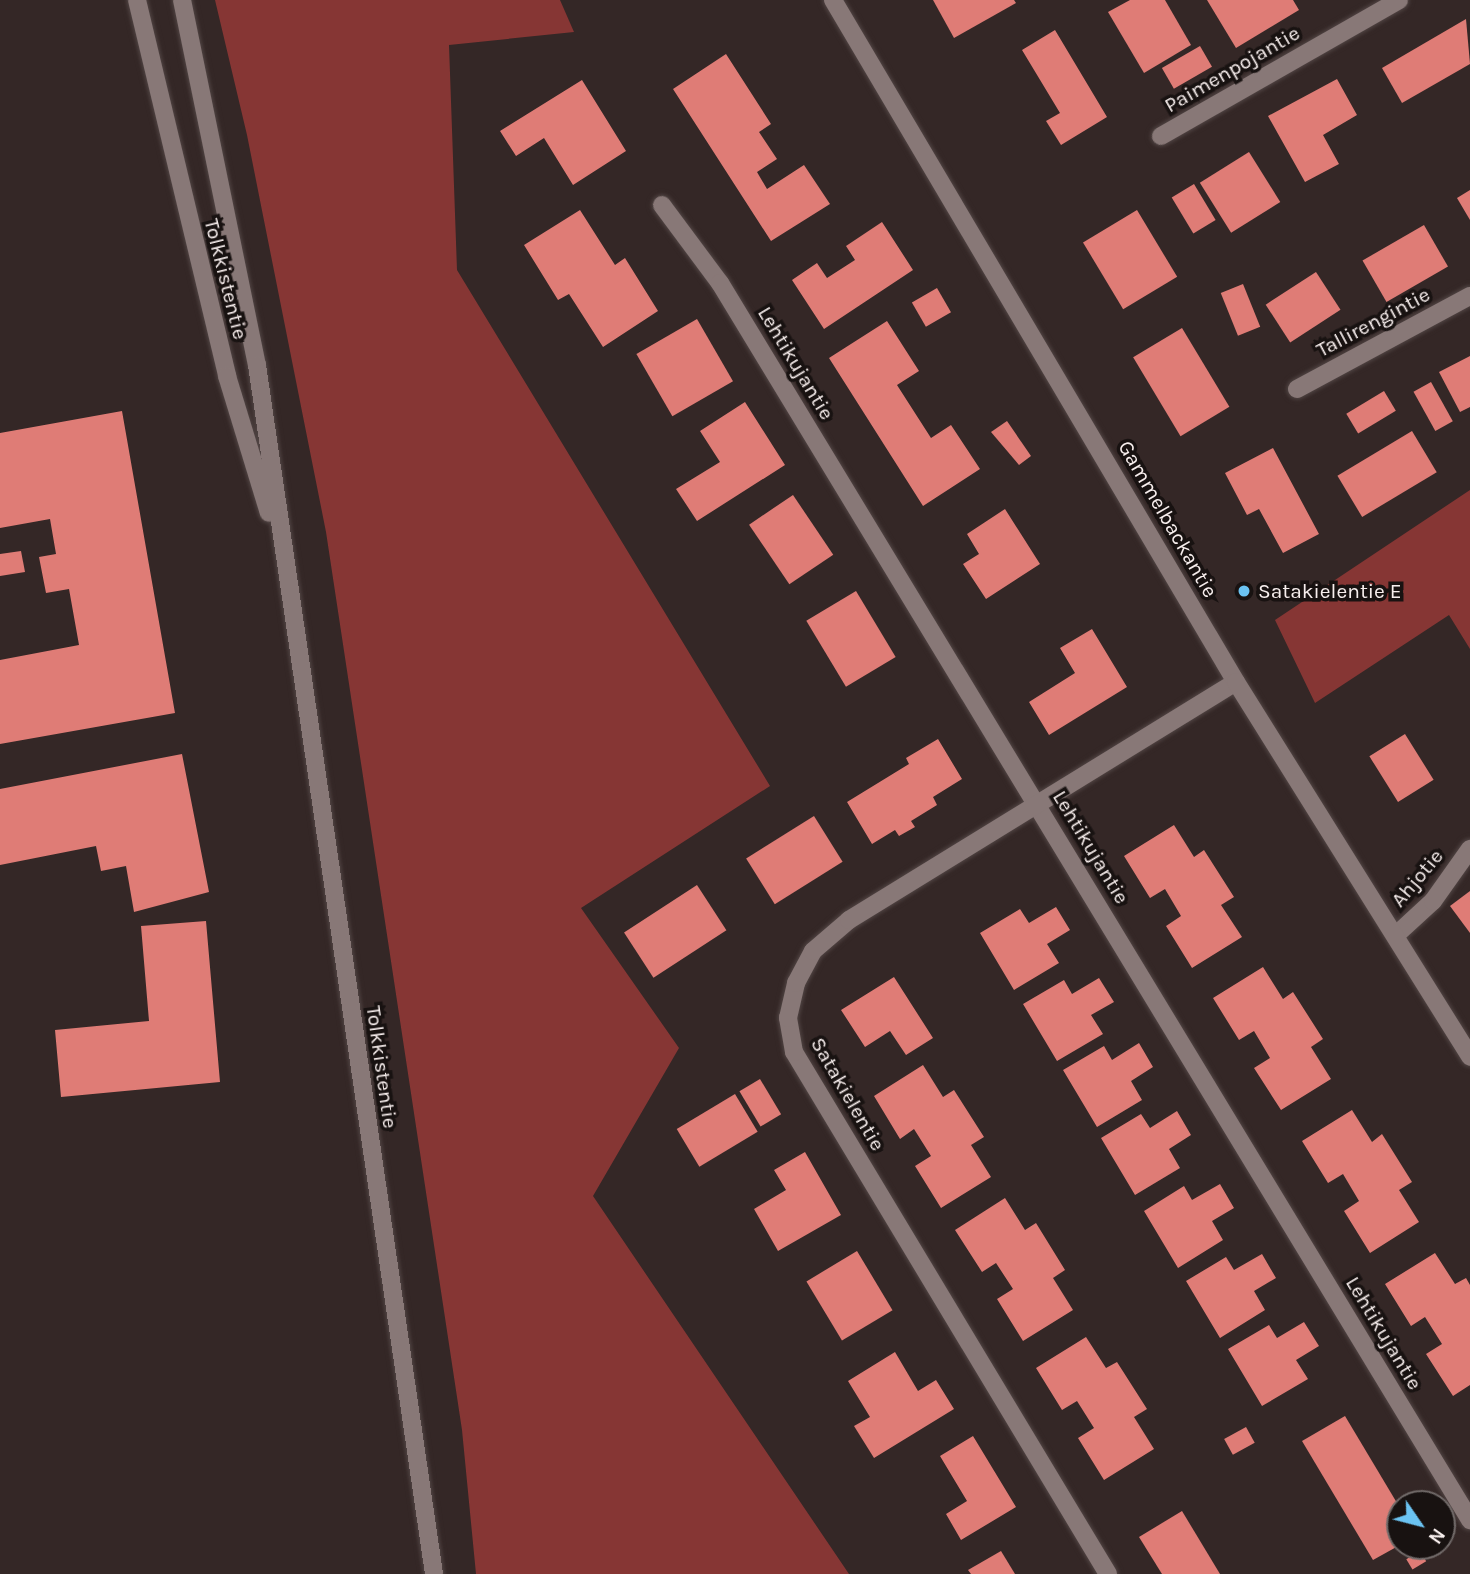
<!DOCTYPE html>
<style>
body{margin:0}
#map{position:relative;width:1470px;height:1574px;overflow:hidden;background:#342726;font-family:Karla,sans-serif}
div>[style]{position:absolute}
.green>*{inset:0;background:#863634}
.building>*{inset:0;background:#df7c76;transform-origin:0 0}
.roads{filter:drop-shadow(0 0 2px #514544) drop-shadow(0 0 2px #514544)}
.street>*{height:18px;margin:-9px;padding:0 9px;transform-origin:9px;border-radius:9px;background:#887877}
.secondary>*{height:18px;margin:-9px;padding:0 9px;transform-origin:9px;border-radius:9px;background:#887877}
.dots>*{width:19px;height:19px;translate:-50% -50%;box-sizing:border-box;border:4px solid #181211;border-radius:50%}
span{translate:-50% -50%;white-space:nowrap;text-align:center;line-height:1.15;-webkit-text-stroke:7px #181211;paint-order:stroke}
.street-label{font-size:21px;color:#f7eeed}
.poi-label{font-size:21px;color:#f7eeed}
.left{translate:0 -50%;text-align:left}
.north{position:absolute;left:1386px;top:1490px;width:70px;height:70px;box-sizing:border-box;background:#181211;border:2px solid #716a69;border-radius:50%;rotate:125deg;font-size:19px;font-weight:700;line-height:28px;text-align:center;color:#f7eeed}
.north::after{content:'';display:block;margin:auto;width:24px;height:32px;background:#6bc3f2;clip-path:polygon(50% 0,100% 100%,50% 72%,0 100%)}
</style>
<div id="map">
<div class="green">
<i style="clip-path:polygon(215px 0,560px 0,574px 32px,449px 45px,457px 270px,770px 786px,581px 908px,679px 1048px,593px 1196px,849px 1574px,476px 1574px,462px 1430px,326px 532px,247px 135px)"></i>
<i style="clip-path:polygon(1470px 490px,1470px 649px,1449px 615px,1315px 703px,1275px 620px)"></i>
</div>
<div class="building">
<i style="clip-path:polygon(933px 0,1014px 0,1016px 3px,954px 38px)"></i>
<i style="clip-path:polygon(1130px 0,1165px 0,1191px 45px,1144px 73px,1108px 12px)"></i>
<i style="clip-path:polygon(1207px 0,1293px 0,1299px 10px,1236px 48px)"></i>
<i style="clip-path:polygon(1466px 19px,1470px 64px,1402px 103px,1382px 68px)"></i>
<i style="clip-path:polygon(1055px 30px,1107px 117px,1061px 145px,1046px 121px,1060px 113px,1022px 50px)"></i>
<i style="left:1200px;top:46px;width:24px;height:44px;rotate:60deg"></i>
<i style="clip-path:polygon(726px 54px,771px 124px,759px 132px,777px 159px,757px 172px,767px 189px,804px 165px,830px 204px,771px 241px,673px 89px)"></i>
<i style="clip-path:polygon(1337px 79px,1357px 115px,1323px 135px,1339px 164px,1305px 182px,1268px 116px)"></i>
<i style="clip-path:polygon(582px 80px,626px 151px,573px 185px,544px 138px,516px 156px,500px 131px)"></i>
<i style="left:1249px;top:152px;width:59px;height:58px;rotate:58deg"></i>
<i style="left:1194px;top:184px;width:42px;height:26px;rotate:59deg"></i>
<i style="clip-path:polygon(1470px 190px,1470px 220px,1457px 198px)"></i>
<i style="clip-path:polygon(580px 210px,615px 265px,625px 258px,658px 311px,603px 347px,569px 294px,558px 300px,524px 245px)"></i>
<i style="left:1137px;top:210px;width:78px;height:63px;rotate:59deg"></i>
<i style="clip-path:polygon(882px 222px,913px 270px,824px 329px,792px 280px,817px 263px,827px 278px,855px 260px,846px 246px)"></i>
<i style="left:1424px;top:225px;width:48px;height:71px;rotate:60deg"></i>
<i style="left:1316px;top:272px;width:45px;height:60px;rotate:57deg"></i>
<i style="left:1243px;top:284px;width:46px;height:24px;rotate:68deg"></i>
<i style="left:937px;top:288px;width:28px;height:29px;rotate:60deg"></i>
<i style="left:697px;top:319px;width:72px;height:70px;rotate:60deg"></i>
<i style="clip-path:polygon(887px 321px,919px 371px,897px 385px,931px 438px,951px 425px,980px 469px,923px 506px,829px 358px)"></i>
<i style="left:1182px;top:328px;width:92px;height:57px;rotate:59deg"></i>
<i style="clip-path:polygon(1470px 356px,1470px 407px,1460px 412px,1439px 372px)"></i>
<i style="left:1431px;top:382px;width:45px;height:20px;rotate:61deg"></i>
<i style="left:1384px;top:391px;width:23px;height:44px;rotate:59deg"></i>
<i style="clip-path:polygon(745px 402px,785px 465px,697px 521px,676px 489px,720px 462px,700px 431px)"></i>
<i style="clip-path:polygon(122px 411px,175px 713px,0 744px,0 660px,79px 645px,69px 589px,46px 593px,39px 557px,56px 554px,50px 519px,0 528px,0 433px)"></i>
<i style="clip-path:polygon(1007px 421px,1031px 456px,1019px 465px,991px 432px)"></i>
<i style="left:1412px;top:431px;width:48px;height:87px;rotate:59deg"></i>
<i style="clip-path:polygon(1273px 448px,1319px 534px,1283px 553px,1259px 509px,1247px 515px,1225px 473px)"></i>
<i style="left:793px;top:495px;width:72px;height:53px;rotate:56deg"></i>
<i style="clip-path:polygon(1005px 509px,1040px 564px,986px 599px,963px 564px,979px 554px,967px 534px)"></i>
<i style="clip-path:polygon(21px 551px,25px 572px,0 576px,0 554px)"></i>
<i style="left:856px;top:591px;width:77px;height:58px;rotate:59deg"></i>
<i style="clip-path:polygon(1092px 629px,1127px 687px,1049px 735px,1029px 702px,1075px 673px,1060px 648px)"></i>
<i style="left:1405px;top:734px;width:54px;height:42px;rotate:58deg"></i>
<i style="clip-path:polygon(938px 739px,962px 779px,933px 797px,937px 805px,911px 821px,915px 827px,899px 836px,895px 830px,872px 844px,847px 802px,909px 764px,906px 758px)"></i>
<i style="clip-path:polygon(182px 754px,209px 892px,134px 912px,126px 866px,101px 871px,96px 846px,0 865px,0 789px)"></i>
<i style="left:814px;top:816px;width:54px;height:80px;rotate:58deg"></i>
<i style="clip-path:polygon(1174px 825px,1194px 857px,1204px 850px,1234px 897px,1221px 905px,1242px 937px,1192px 968px,1166px 926px,1181px 916px,1165px 889px,1150px 898px,1124px 856px)"></i>
<i style="left:697px;top:885px;width:54px;height:87px;rotate:57deg"></i>
<i style="clip-path:polygon(1470px 891px,1470px 933px,1450px 906px)"></i>
<i style="clip-path:polygon(1056px 907px,1070px 930px,1047px 944px,1059px 963px,1014px 990px,980px 933px,1020px 909px,1029px 923px)"></i>
<i style="clip-path:polygon(206px 921px,220px 1082px,61px 1097px,55px 1030px,149px 1021px,141px 926px)"></i>
<i style="clip-path:polygon(1263px 967px,1283px 999px,1293px 992px,1323px 1039px,1311px 1047px,1331px 1079px,1281px 1110px,1254px 1068px,1270px 1058px,1254px 1031px,1239px 1040px,1213px 998px)"></i>
<i style="clip-path:polygon(894px 977px,933px 1038px,906px 1055px,890px 1031px,865px 1047px,841px 1010px)"></i>
<i style="clip-path:polygon(1099px 978px,1114px 1002px,1091px 1015px,1103px 1034px,1057px 1061px,1023px 1004px,1064px 980px,1072px 994px)"></i>
<i style="clip-path:polygon(1139px 1043px,1153px 1067px,1131px 1081px,1142px 1100px,1097px 1127px,1063px 1070px,1104px 1046px,1112px 1060px)"></i>
<i style="clip-path:polygon(923px 1065px,943px 1097px,954px 1090px,984px 1137px,971px 1145px,991px 1177px,941px 1208px,915px 1166px,931px 1156px,914px 1129px,900px 1139px,874px 1096px)"></i>
<i style="left:760px;top:1079px;width:41px;height:24px;rotate:59deg"></i>
<i style="left:735px;top:1094px;width:44px;height:68px;rotate:59deg"></i>
<i style="clip-path:polygon(1352px 1110px,1372px 1142px,1382px 1134px,1412px 1182px,1399px 1190px,1419px 1222px,1370px 1253px,1344px 1211px,1359px 1201px,1343px 1174px,1328px 1183px,1302px 1141px)"></i>
<i style="clip-path:polygon(1177px 1111px,1191px 1135px,1169px 1149px,1180px 1168px,1135px 1195px,1101px 1138px,1141px 1114px,1150px 1128px)"></i>
<i style="clip-path:polygon(805px 1152px,841px 1215px,778px 1251px,754px 1209px,786px 1190px,774px 1170px)"></i>
<i style="clip-path:polygon(1220px 1184px,1234px 1208px,1212px 1221px,1223px 1240px,1178px 1268px,1144px 1211px,1184px 1186px,1192px 1200px)"></i>
<i style="clip-path:polygon(1005px 1198px,1025px 1230px,1036px 1223px,1065px 1270px,1053px 1278px,1073px 1310px,1023px 1341px,997px 1299px,1013px 1289px,996px 1263px,982px 1272px,955px 1230px)"></i>
<i style="left:857px;top:1251px;width:69px;height:59px;rotate:59deg"></i>
<i style="clip-path:polygon(1435px 1253px,1455px 1284px,1466px 1278px,1470px 1285px,1470px 1385px,1453px 1396px,1426px 1354px,1442px 1344px,1425px 1317px,1411px 1326px,1385px 1284px)"></i>
<i style="clip-path:polygon(1262px 1254px,1276px 1278px,1254px 1291px,1265px 1310px,1220px 1338px,1186px 1281px,1226px 1257px,1234px 1270px)"></i>
<i style="clip-path:polygon(1304px 1322px,1319px 1346px,1296px 1360px,1308px 1379px,1262px 1406px,1228px 1349px,1269px 1325px,1277px 1338px)"></i>
<i style="clip-path:polygon(1086px 1337px,1106px 1368px,1117px 1362px,1147px 1409px,1134px 1417px,1154px 1449px,1104px 1480px,1078px 1438px,1094px 1428px,1077px 1401px,1062px 1410px,1036px 1368px)"></i>
<i style="clip-path:polygon(895px 1352px,918px 1391px,936px 1380px,954px 1409px,874px 1458px,854px 1426px,870px 1417px,848px 1381px)"></i>
<i style="clip-path:polygon(1345px 1416px,1400px 1508px,1400px 1545px,1373px 1560px,1302px 1441px)"></i>
<i style="left:1246px;top:1427px;width:18px;height:25px;rotate:61deg"></i>
<i style="clip-path:polygon(973px 1436px,1016px 1507px,961px 1540px,946px 1514px,967px 1501px,940px 1456px)"></i>
<i style="clip-path:polygon(1182px 1511px,1220px 1574px,1162px 1574px,1139px 1537px)"></i>
<i style="clip-path:polygon(1001px 1551px,1015px 1574px,971px 1574px,968px 1570px)"></i>
<i style="left:1420px;top:1551px;width:12px;height:16px;rotate:59deg"></i>
</div>
<div class="roads">
<div class="street">
<i style="left:1161px;top:136px;width:274px;rotate:-29.7deg"></i>
<i style="left:662px;top:205px;width:97px;rotate:53.4deg"></i>
<i style="left:720px;top:283px;width:1447px;rotate:58.77deg"></i>
<i style="left:1297px;top:389px;width:196px;rotate:-28.3deg"></i>
<i style="left:1396px;top:935px;width:50px;rotate:-42.6deg"></i>
<i style="left:1433px;top:901px;width:64px;rotate:-54.6deg"></i>
<i style="left:1108px;top:1574px;width:609px;rotate:-121.03deg"></i>
<i style="left:794px;top:1052px;width:35px;rotate:-100deg"></i>
<i style="left:788px;top:1018px;width:36px;rotate:-77deg"></i>
<i style="left:796px;top:983px;width:36px;rotate:-62deg"></i>
<i style="left:813px;top:951px;width:48px;rotate:-40.7deg"></i>
<i style="left:849px;top:920px;width:454px;rotate:-31.6deg"></i>
</div>
<div class="secondary">
<i style="left:137px;top:0;width:387px;rotate:76.5deg"></i>
<i style="left:227px;top:376px;width:143px;rotate:73deg"></i>
<i style="left:182px;top:0;width:373px;rotate:78.4deg"></i>
<i style="left:257px;top:365px;width:1222px;rotate:81.67deg"></i>
<i style="left:833px;top:0;width:792px;rotate:59.42deg"></i>
<i style="left:1236px;top:682px;width:442px;rotate:58deg"></i>
</div>
</div>
<div class="dots">
<i style="left:1244px;top:591px;background:#6bc3f2"></i>
</div>
<div class="street-label">
<span style="left:1232px;top:69px;rotate:-30deg">Paimenpojantie</span>
<span style="left:226px;top:279px;rotate:76deg">Tolkkistentie</span>
<span style="left:1373px;top:322px;rotate:-28deg">Tallirengintie</span>
<span style="left:796px;top:363px;rotate:59deg">Lehtikujantie</span>
<span style="left:1168px;top:519px;rotate:60deg">Gammelbackantie</span>
<span style="left:1091px;top:847px;rotate:59deg">Lehtikujantie</span>
<span style="left:1417px;top:878px;rotate:-50deg">Ahjotie</span>
<span style="left:382px;top:1067px;rotate:82deg">Tolkkistentie</span>
<span style="left:848px;top:1094px;rotate:60deg">Satakielentie</span>
<span style="left:1384px;top:1333px;rotate:59deg">Lehtikujantie</span>
</div>
<div class="poi-label">
<span class="left" style="left:1258px;top:591px">Satakielentie E</span>
</div>
<div class="north">N</div>
</div>
